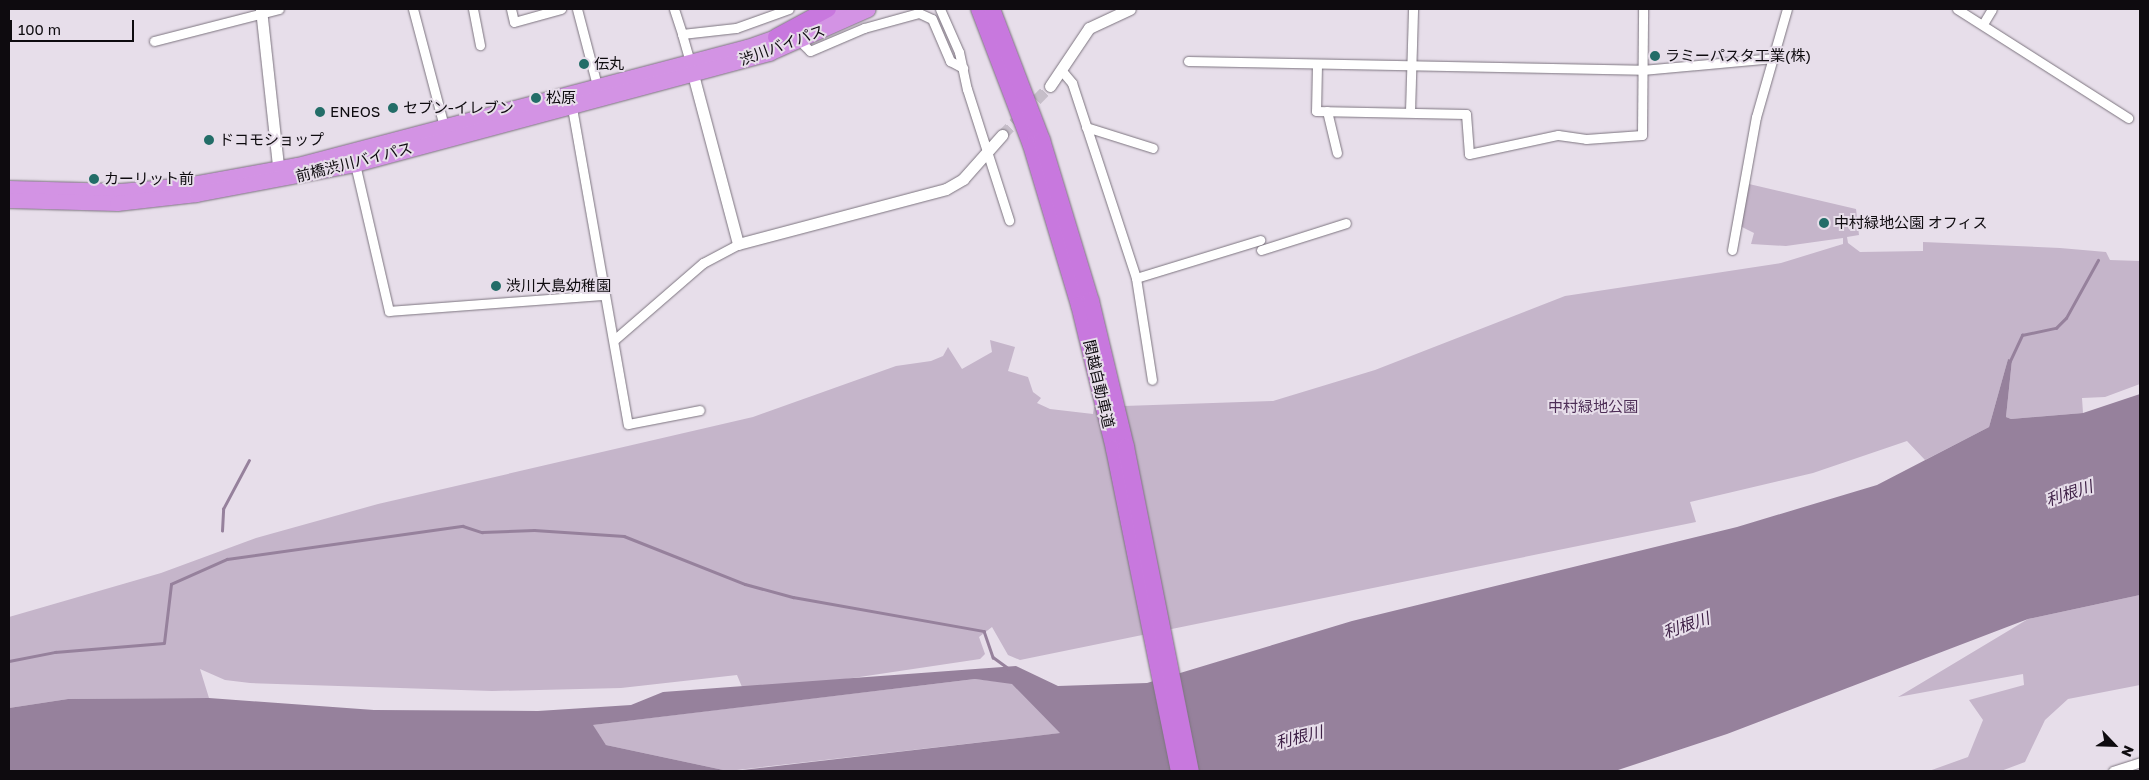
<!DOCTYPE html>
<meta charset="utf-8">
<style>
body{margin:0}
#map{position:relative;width:2149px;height:780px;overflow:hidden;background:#e7deea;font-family:"Golos Text","Noto Sans JP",sans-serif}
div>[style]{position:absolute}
.green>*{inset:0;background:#c5b5ca}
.water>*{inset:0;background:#96819c}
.stream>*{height:2.5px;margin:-1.25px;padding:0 1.25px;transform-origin:1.25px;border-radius:1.25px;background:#96819c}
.tertiary-tunnel>*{height:11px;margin-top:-5.5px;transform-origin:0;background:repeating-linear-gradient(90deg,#c6bec9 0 11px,transparent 0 16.5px)}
.roads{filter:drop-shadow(0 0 1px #7c747f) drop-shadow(0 0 1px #7c747f)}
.minor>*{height:9px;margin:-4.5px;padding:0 4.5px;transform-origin:4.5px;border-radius:4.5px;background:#fff}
.tertiary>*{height:11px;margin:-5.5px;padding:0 5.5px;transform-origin:5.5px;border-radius:5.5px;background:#fff}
.trunk>*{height:15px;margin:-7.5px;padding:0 7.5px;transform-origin:7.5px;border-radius:7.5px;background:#d393e4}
.motorway>*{height:16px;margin:-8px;padding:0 8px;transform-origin:8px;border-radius:8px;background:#c878de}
.dots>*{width:14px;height:14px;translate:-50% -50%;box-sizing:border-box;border:2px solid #e7deea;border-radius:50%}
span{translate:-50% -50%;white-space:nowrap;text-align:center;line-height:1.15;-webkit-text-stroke:4px #e7deea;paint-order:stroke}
.street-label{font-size:15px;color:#0e0b0f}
.poi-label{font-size:15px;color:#0e0b0f}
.left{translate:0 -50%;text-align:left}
.park-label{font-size:15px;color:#4e2f57}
.water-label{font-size:16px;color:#3e2046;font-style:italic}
.frame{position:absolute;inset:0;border:10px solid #0e0b0f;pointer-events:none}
.north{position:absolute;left:2089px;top:720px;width:50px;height:50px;-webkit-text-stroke:4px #e7deea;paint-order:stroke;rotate:114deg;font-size:14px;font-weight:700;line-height:20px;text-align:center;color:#0e0b0f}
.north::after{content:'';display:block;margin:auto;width:18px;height:22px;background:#0e0b0f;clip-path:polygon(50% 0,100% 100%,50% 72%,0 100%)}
.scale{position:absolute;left:10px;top:20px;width:124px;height:22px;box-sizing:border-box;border:2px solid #0e0b0f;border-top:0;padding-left:6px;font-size:15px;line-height:18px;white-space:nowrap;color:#0e0b0f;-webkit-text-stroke:4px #e7deea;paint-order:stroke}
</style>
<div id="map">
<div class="green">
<i style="clip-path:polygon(1749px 184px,1856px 209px,1859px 235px,1847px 237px,1848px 243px,1860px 252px,1923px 251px,1923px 242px,2060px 248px,2106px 252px,2110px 260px,2140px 261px,2140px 384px,2105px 397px,2082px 398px,2083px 413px,2011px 419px,2006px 417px,2012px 360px,2008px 359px,1989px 427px,1925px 460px,1907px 441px,1813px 473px,1690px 502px,1696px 522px,1020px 660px,1008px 655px,992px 627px,979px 637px,985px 654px,980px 659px,826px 682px,742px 687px,737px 675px,621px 688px,492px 691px,250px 683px,225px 680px,200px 669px,209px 698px,68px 699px,9px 708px,9px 617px,161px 573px,256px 538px,378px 504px,753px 417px,896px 366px,931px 361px,943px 356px,948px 347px,962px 369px,992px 352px,990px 340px,1015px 347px,1008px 371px,1028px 377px,1033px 392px,1041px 398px,1037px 403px,1050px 409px,1093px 414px,1094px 407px,1273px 401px,1375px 370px,1565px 296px,1781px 263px,1843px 244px,1843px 238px,1786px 246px,1751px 244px,1754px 233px,1740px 226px)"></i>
<i style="clip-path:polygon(2140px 595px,2140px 685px,2068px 699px,2045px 720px,2025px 762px,2001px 771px,1929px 771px,1968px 757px,1983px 720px,1969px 700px,2024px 685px,2023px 674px,1898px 697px,2028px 619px)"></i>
<i style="clip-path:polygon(975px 679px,1012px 683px,1061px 733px,728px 771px,606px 745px,592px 725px)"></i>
</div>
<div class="water">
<i style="clip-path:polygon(2008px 359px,2012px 360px,2006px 417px,2011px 419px,2083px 413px,2140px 394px,2140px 595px,2028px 619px,1727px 734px,1615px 771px,734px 771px,1060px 733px,1012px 684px,975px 679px,593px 725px,606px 745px,728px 771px,9px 771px,9px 708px,68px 699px,209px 698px,374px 710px,538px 711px,631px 705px,663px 692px,1016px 666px,1058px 686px,1147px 683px,1352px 621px,1737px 527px,1877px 485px,1989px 427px)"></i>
</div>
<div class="stream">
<i style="left:2009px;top:363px;width:31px;rotate:-65deg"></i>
<i style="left:2022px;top:335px;width:35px;rotate:-12deg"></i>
<i style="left:2056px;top:328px;width:14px;rotate:-45deg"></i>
<i style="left:2066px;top:318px;width:66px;rotate:-61.1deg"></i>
<i style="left:222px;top:531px;width:22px;rotate:-87deg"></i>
<i style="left:223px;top:509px;width:55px;rotate:-62deg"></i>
<i style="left:9px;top:661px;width:47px;rotate:-11.1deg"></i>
<i style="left:55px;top:652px;width:109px;rotate:-4.7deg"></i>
<i style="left:164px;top:643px;width:59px;rotate:-83.2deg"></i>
<i style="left:171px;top:584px;width:61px;rotate:-24.1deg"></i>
<i style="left:227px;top:559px;width:238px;rotate:-8deg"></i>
<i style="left:463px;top:526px;width:20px;rotate:18deg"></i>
<i style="left:482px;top:532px;width:52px;rotate:-2.2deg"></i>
<i style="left:534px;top:530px;width:90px;rotate:3.8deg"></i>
<i style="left:624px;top:536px;width:130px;rotate:21.6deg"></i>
<i style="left:745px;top:584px;width:50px;rotate:15.2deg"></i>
<i style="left:793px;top:597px;width:194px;rotate:10.1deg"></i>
<i style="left:984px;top:631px;width:28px;rotate:71deg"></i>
<i style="left:993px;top:657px;width:19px;rotate:36deg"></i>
</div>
<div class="tertiary-tunnel">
<i style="left:1002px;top:135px;width:69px;rotate:-45.6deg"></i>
</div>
<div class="roads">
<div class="minor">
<i style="left:413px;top:9px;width:121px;rotate:75.2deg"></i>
<i style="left:473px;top:9px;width:37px;rotate:79deg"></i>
<i style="left:511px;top:9px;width:13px;rotate:77deg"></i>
<i style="left:514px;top:22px;width:49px;rotate:-15.5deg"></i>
<i style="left:577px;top:9px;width:83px;rotate:75.3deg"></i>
<i style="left:674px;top:9px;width:26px;rotate:72deg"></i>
<i style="left:940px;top:9px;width:47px;rotate:66.2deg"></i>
<i style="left:959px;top:52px;width:38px;rotate:78deg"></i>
<i style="left:967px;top:89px;width:138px;rotate:72.2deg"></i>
<i style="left:1957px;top:9px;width:203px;rotate:32.5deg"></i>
<i style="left:1983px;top:24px;width:17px;rotate:-59deg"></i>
<i style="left:154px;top:41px;width:129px;rotate:-14.4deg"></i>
<i style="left:800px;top:41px;width:14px;rotate:45deg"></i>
<i style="left:810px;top:51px;width:59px;rotate:-23.1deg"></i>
<i style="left:864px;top:28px;width:57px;rotate:-15.3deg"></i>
<i style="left:919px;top:13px;width:14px;rotate:25deg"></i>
<i style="left:932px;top:19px;width:46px;rotate:66.8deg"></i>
<i style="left:950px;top:61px;width:15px;rotate:28deg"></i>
<i style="left:1188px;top:61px;width:454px;rotate:1.1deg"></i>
<i style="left:1642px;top:70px;width:132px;rotate:-5.2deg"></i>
<i style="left:690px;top:62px;width:29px;rotate:-106deg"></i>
<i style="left:682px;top:34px;width:54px;rotate:-6.3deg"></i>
<i style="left:736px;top:28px;width:56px;rotate:-19.7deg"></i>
<i style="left:1317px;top:65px;width:46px;rotate:91.2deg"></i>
<i style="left:1316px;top:111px;width:150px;rotate:1.1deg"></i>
<i style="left:1466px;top:114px;width:40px;rotate:85.7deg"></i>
<i style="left:1469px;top:154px;width:91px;rotate:-12.1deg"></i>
<i style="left:1558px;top:135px;width:28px;rotate:8deg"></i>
<i style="left:1586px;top:139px;width:56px;rotate:-4.1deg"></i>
<i style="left:1642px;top:135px;width:126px;rotate:-89.5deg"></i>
<i style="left:1062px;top:71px;width:16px;rotate:50deg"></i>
<i style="left:1072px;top:83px;width:205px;rotate:71.8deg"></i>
<i style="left:1136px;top:278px;width:103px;rotate:81.1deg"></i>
<i style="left:571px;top:102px;width:327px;rotate:80deg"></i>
<i style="left:628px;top:424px;width:73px;rotate:-11deg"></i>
<i style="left:1327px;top:111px;width:43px;rotate:76.6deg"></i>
<i style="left:1410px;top:112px;width:103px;rotate:-88.3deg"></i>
<i style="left:1086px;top:127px;width:70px;rotate:17.4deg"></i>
<i style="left:355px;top:164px;width:151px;rotate:77deg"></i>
<i style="left:389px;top:311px;width:216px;rotate:-4.3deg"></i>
<i style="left:1261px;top:250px;width:89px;rotate:-17.6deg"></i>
<i style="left:1732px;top:250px;width:135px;rotate:-79.8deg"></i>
<i style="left:1756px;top:117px;width:112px;rotate:-74deg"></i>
<i style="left:1136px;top:278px;width:130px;rotate:-17deg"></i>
<i style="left:614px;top:340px;width:118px;rotate:-40.9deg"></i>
<i style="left:703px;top:263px;width:40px;rotate:-28deg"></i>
<i style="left:2113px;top:771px;width:28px;rotate:-18deg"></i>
</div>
<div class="tertiary">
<i style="left:261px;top:9px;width:168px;rotate:83.8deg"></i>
<i style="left:691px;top:67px;width:183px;rotate:75.1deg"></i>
<i style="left:738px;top:244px;width:215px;rotate:-14.8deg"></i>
<i style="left:946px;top:189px;width:20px;rotate:-30deg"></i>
<i style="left:963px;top:179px;width:59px;rotate:-48.4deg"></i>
<i style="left:1050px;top:86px;width:70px;rotate:-56.1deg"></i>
<i style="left:1089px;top:28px;width:45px;rotate:-24.9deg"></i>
</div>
<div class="trunk">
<i style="left:818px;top:20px;width:28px;rotate:-23deg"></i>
<i style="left:9px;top:188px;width:111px;rotate:1.5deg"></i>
<i style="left:120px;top:191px;width:67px;rotate:-5.1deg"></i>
<i style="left:187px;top:185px;width:112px;rotate:-10.3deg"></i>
<i style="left:297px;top:165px;width:465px;rotate:-14.7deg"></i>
<i style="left:747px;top:47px;width:42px;rotate:-19.3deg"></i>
<i style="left:9px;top:200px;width:108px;rotate:1.6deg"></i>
<i style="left:117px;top:203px;width:80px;rotate:-6.5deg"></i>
<i style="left:196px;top:194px;width:162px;rotate:-10.7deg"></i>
<i style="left:355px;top:164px;width:429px;rotate:-15deg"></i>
<i style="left:769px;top:53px;width:108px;rotate:-24deg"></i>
</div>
<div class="motorway">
<i style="left:979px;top:9px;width:146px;rotate:69.1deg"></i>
<i style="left:1031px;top:145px;width:167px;rotate:73.3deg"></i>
<i style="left:1079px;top:305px;width:148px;rotate:76.3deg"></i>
<i style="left:1114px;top:449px;width:328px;rotate:78.6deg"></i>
<i style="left:992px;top:9px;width:140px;rotate:69.1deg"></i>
<i style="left:1042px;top:140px;width:168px;rotate:73.1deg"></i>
<i style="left:1091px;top:301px;width:150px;rotate:76.5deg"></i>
<i style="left:1126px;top:447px;width:330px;rotate:78.7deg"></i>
<i style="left:776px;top:37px;width:59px;rotate:-28.3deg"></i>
</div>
</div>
<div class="dots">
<i style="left:1655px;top:56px;background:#236d68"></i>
<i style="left:584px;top:64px;background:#236d68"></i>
<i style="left:536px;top:98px;background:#236d68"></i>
<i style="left:393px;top:108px;background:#236d68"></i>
<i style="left:320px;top:112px;background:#236d68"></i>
<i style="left:209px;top:140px;background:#236d68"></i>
<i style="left:94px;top:179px;background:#236d68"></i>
<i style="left:1824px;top:223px;background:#236d68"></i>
<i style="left:496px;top:286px;background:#236d68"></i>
</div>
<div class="street-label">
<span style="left:782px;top:45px;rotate:-20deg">渋川バイパス</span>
<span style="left:354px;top:162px;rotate:-14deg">前橋渋川バイパス</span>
<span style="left:1099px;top:384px;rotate:77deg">関越自動車道</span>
</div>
<div class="poi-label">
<span class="left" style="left:1665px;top:56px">ラミーパスタ工業(株)</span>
<span class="left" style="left:594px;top:64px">伝丸</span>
<span class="left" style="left:546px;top:98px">松原</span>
<span class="left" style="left:403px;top:108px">セブン-イレブン</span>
<span class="left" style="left:330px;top:112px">ENEOS</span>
<span class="left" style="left:219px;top:140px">ドコモショップ</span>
<span class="left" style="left:104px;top:179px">カーリット前</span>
<span class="left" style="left:1834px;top:223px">中村緑地公園 オフィス</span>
<span class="left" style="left:506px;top:286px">渋川大島幼稚園</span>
</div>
<div class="park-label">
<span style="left:1593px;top:407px">中村緑地公園</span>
</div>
<div class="water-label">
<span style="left:2069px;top:493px;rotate:-18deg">利根川</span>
<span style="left:1686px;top:625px;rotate:-19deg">利根川</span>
<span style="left:1299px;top:737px;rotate:-14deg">利根川</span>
</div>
<div class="frame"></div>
<div class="north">N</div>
<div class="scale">100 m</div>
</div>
